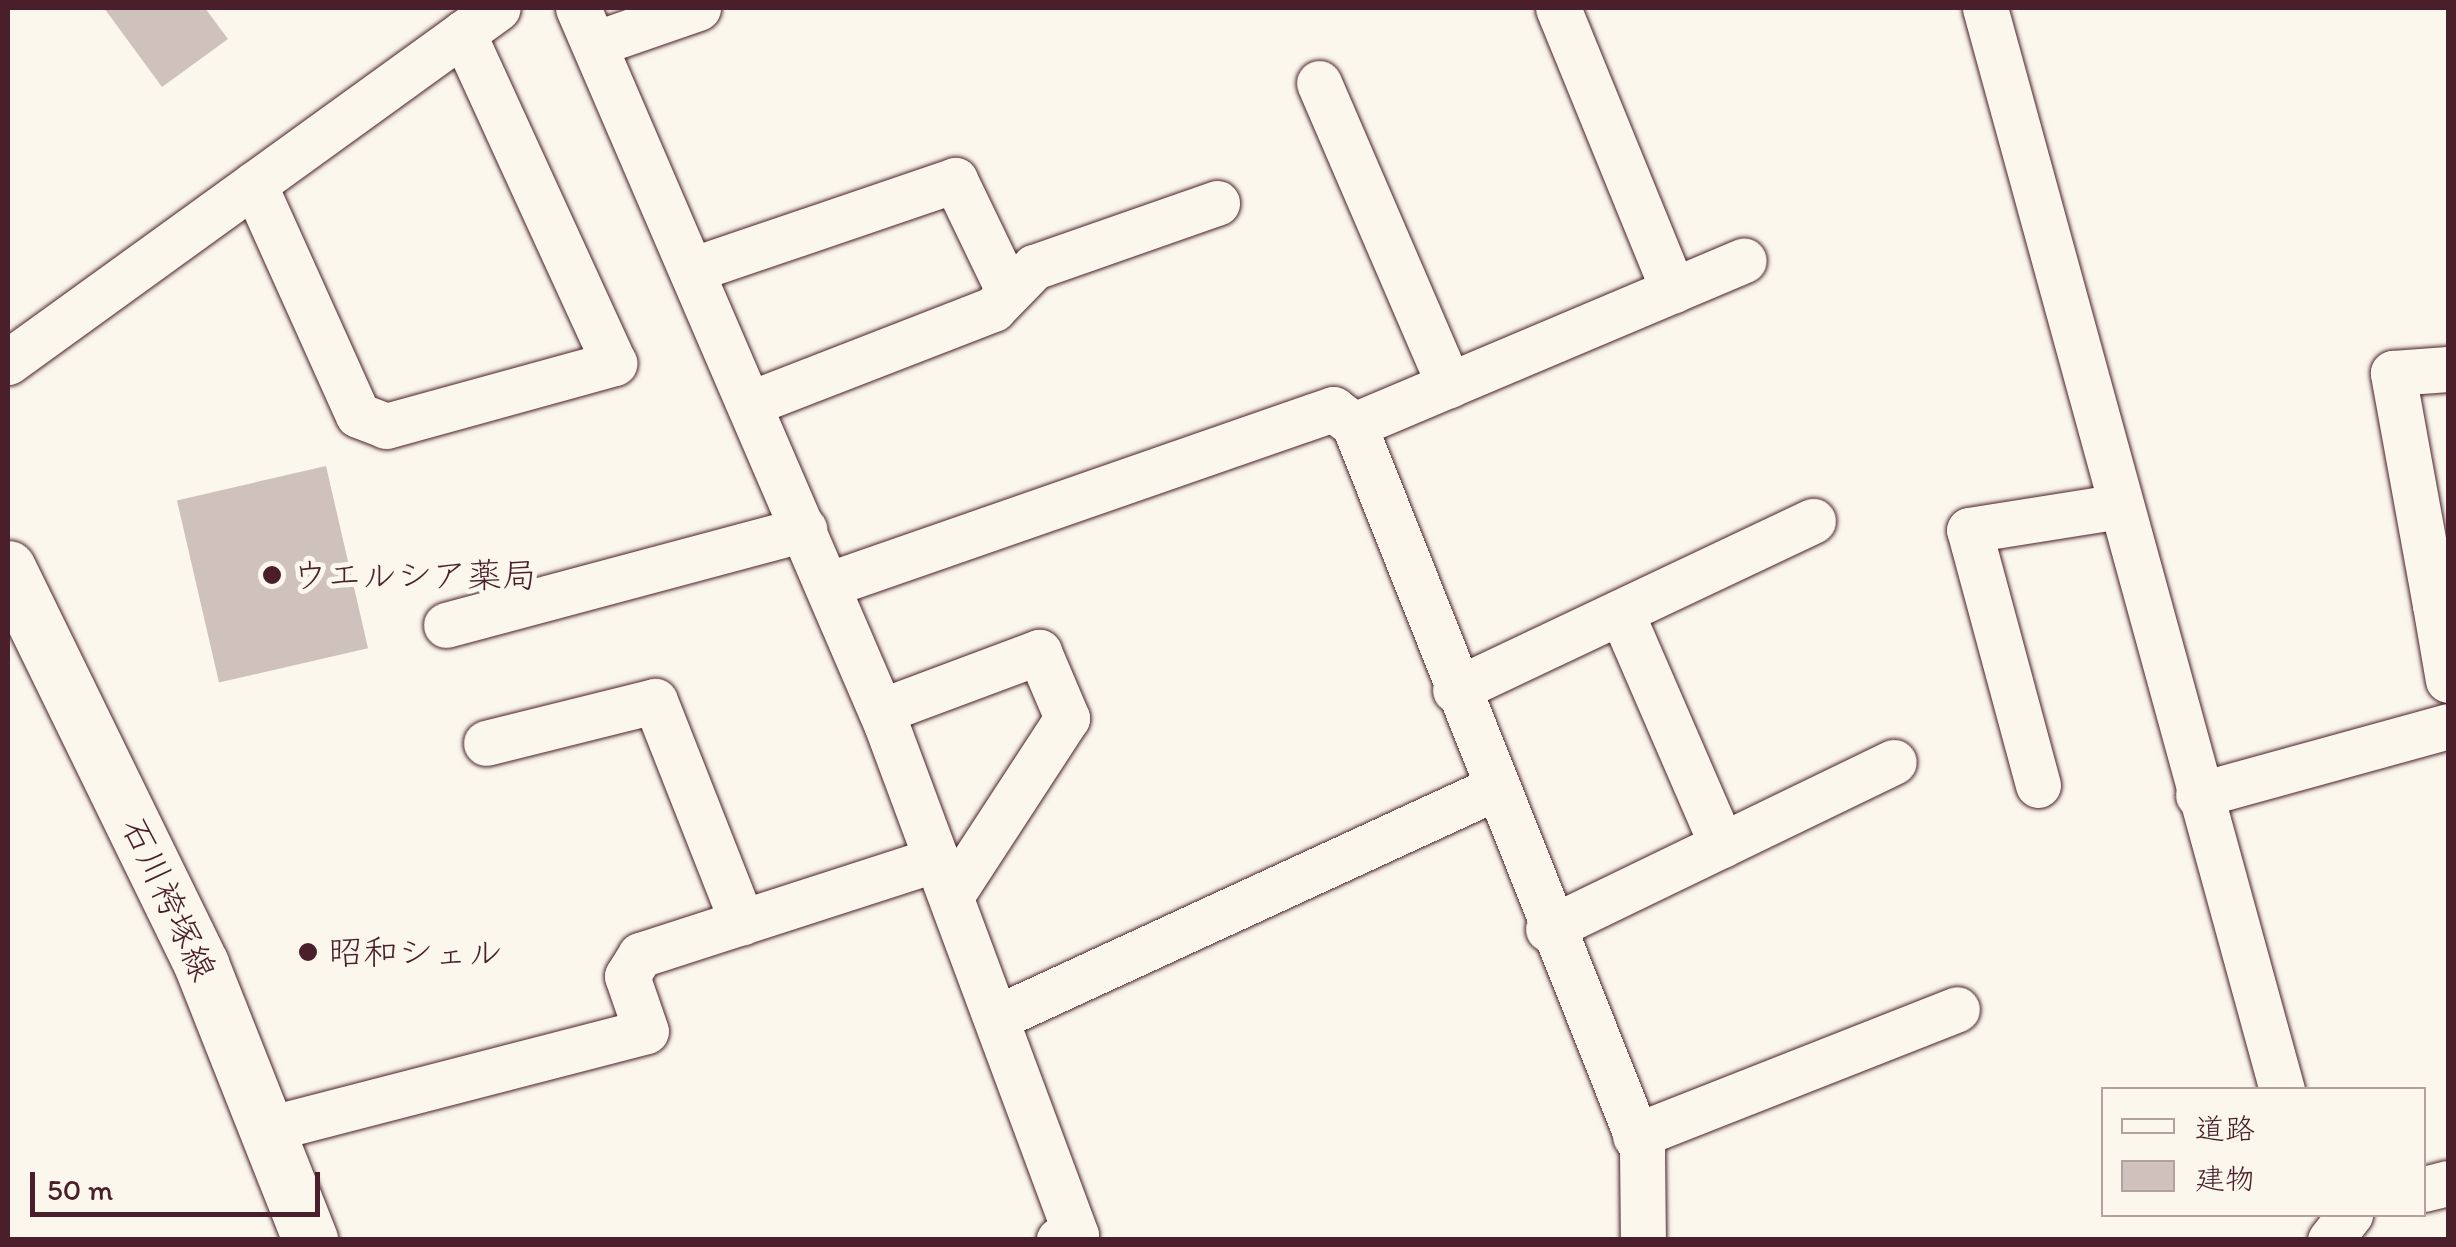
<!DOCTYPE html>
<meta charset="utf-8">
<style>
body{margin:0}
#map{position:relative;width:2456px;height:1247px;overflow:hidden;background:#fbf7ec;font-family:Itim,"Klee One",sans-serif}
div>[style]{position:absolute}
.building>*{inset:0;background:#cfc2bc;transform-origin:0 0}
.roads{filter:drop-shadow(0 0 2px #4a1f2b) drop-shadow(0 0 2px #4a1f2b)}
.minor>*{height:45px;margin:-22.5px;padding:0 22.5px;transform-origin:22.5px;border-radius:22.5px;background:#fbf7ec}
.major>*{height:55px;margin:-27.5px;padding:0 27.5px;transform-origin:27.5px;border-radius:27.5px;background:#fbf7ec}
.dots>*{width:28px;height:28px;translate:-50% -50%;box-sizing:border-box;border:5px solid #fbf7ec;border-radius:50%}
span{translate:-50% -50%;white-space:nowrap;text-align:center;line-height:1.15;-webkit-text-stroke:10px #fbf7ec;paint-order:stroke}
.poi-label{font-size:35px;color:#4a1f2b}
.left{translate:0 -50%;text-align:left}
.street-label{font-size:35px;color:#4a1f2b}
.frame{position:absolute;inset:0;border:10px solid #4a1f2b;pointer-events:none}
.legend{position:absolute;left:2101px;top:1087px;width:325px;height:130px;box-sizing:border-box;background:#fbf7ec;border:2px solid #b4a19f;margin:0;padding:12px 18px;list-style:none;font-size:30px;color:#4a1f2b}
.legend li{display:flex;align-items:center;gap:20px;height:50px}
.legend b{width:50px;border:2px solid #b4a19f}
.scale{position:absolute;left:30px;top:1172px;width:290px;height:45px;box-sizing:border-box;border:5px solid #4a1f2b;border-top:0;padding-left:12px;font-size:30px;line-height:35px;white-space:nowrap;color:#4a1f2b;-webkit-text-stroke:8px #fbf7ec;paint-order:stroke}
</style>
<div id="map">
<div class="building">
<i style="clip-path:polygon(104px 8px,205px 8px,228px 39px,162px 87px)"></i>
<i style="left:326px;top:466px;width:187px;height:153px;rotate:77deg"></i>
</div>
<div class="roads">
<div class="minor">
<i style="left:578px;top:8px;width:779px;rotate:66.72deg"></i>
<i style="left:886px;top:724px;width:545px;rotate:69.6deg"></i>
<i style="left:1076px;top:1235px;width:18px;rotate:164deg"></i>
<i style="left:1558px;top:8px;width:305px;rotate:67.8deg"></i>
<i style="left:1985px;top:8px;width:1122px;rotate:74.65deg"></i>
<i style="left:597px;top:43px;width:107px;rotate:-19.1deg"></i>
<i style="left:1319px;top:83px;width:329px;rotate:66.7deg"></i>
<i style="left:254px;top:184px;width:253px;rotate:65.8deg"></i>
<i style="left:358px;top:415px;width:30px;rotate:21deg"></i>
<i style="left:386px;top:426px;width:237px;rotate:-15.4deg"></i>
<i style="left:614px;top:363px;width:363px;rotate:-114.6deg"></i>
<i style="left:694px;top:269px;width:276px;rotate:-18.8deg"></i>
<i style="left:955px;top:180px;width:124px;rotate:64.3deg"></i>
<i style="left:8px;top:362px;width:604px;rotate:-35.85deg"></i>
<i style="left:751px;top:403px;width:260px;rotate:-21.2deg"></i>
<i style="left:993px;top:309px;width:59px;rotate:-45.7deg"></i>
<i style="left:1034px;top:267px;width:194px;rotate:-19.3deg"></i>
<i style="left:1354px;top:425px;width:423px;rotate:-22.9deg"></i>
<i style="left:827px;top:585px;width:536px;rotate:-19.18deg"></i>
<i style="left:1333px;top:409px;width:26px;rotate:37deg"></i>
<i style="left:1354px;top:425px;width:780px;rotate:68.33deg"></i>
<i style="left:1642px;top:1150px;width:90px;rotate:89.4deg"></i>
<i style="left:2448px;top:603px;width:13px;rotate:171deg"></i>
<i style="left:2435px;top:605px;width:76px;rotate:80.2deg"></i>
<i style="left:2435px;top:605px;width:236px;rotate:-100.3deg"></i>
<i style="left:2393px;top:373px;width:55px;rotate:-4.2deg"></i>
<i style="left:1621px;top:612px;width:254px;rotate:66.6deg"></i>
<i style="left:446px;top:625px;width:371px;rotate:-15deg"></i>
<i style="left:1455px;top:690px;width:396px;rotate:-25.3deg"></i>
<i style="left:881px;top:711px;width:169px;rotate:-20.5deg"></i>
<i style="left:1039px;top:652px;width:72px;rotate:67deg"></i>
<i style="left:1067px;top:718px;width:212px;rotate:123.1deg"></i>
<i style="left:486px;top:743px;width:174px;rotate:-14deg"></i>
<i style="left:655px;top:701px;width:238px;rotate:68.5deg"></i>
<i style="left:2038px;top:785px;width:264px;rotate:-105.1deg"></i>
<i style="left:1969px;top:530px;width:153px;rotate:-9deg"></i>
<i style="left:2198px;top:795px;width:259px;rotate:-15.4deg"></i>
<i style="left:1548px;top:929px;width:384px;rotate:-25.8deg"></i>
<i style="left:996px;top:1018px;width:547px;rotate:-24.74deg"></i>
<i style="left:268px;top:1129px;width:390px;rotate:-14.5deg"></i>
<i style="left:646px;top:1031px;width:58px;rotate:-109.1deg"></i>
<i style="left:627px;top:976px;width:25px;rotate:-58deg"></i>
<i style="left:640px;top:955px;width:312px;rotate:-17.9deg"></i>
<i style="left:1635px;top:1136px;width:346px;rotate:-21.5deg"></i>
<i style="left:2424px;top:1189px;width:25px;rotate:-14deg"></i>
<i style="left:2330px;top:1240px;width:33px;rotate:-52deg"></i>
</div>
<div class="major">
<i style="left:8px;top:568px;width:441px;rotate:64deg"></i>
<i style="left:201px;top:964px;width:297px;rotate:68.4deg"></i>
</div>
</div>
<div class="dots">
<i style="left:272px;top:575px;background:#4a1f2b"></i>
<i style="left:308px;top:952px;background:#4a1f2b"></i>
</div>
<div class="poi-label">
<span class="left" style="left:292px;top:575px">ウエルシア薬局</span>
<span class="left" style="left:328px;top:952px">昭和シェル</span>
</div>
<div class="street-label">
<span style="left:169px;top:899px;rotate:65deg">石川袴塚線</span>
</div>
<div class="frame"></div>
<ul class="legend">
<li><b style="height:12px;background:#fbf7ec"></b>道路</li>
<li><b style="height:28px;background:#cfc2bc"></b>建物</li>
</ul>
<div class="scale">50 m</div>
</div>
